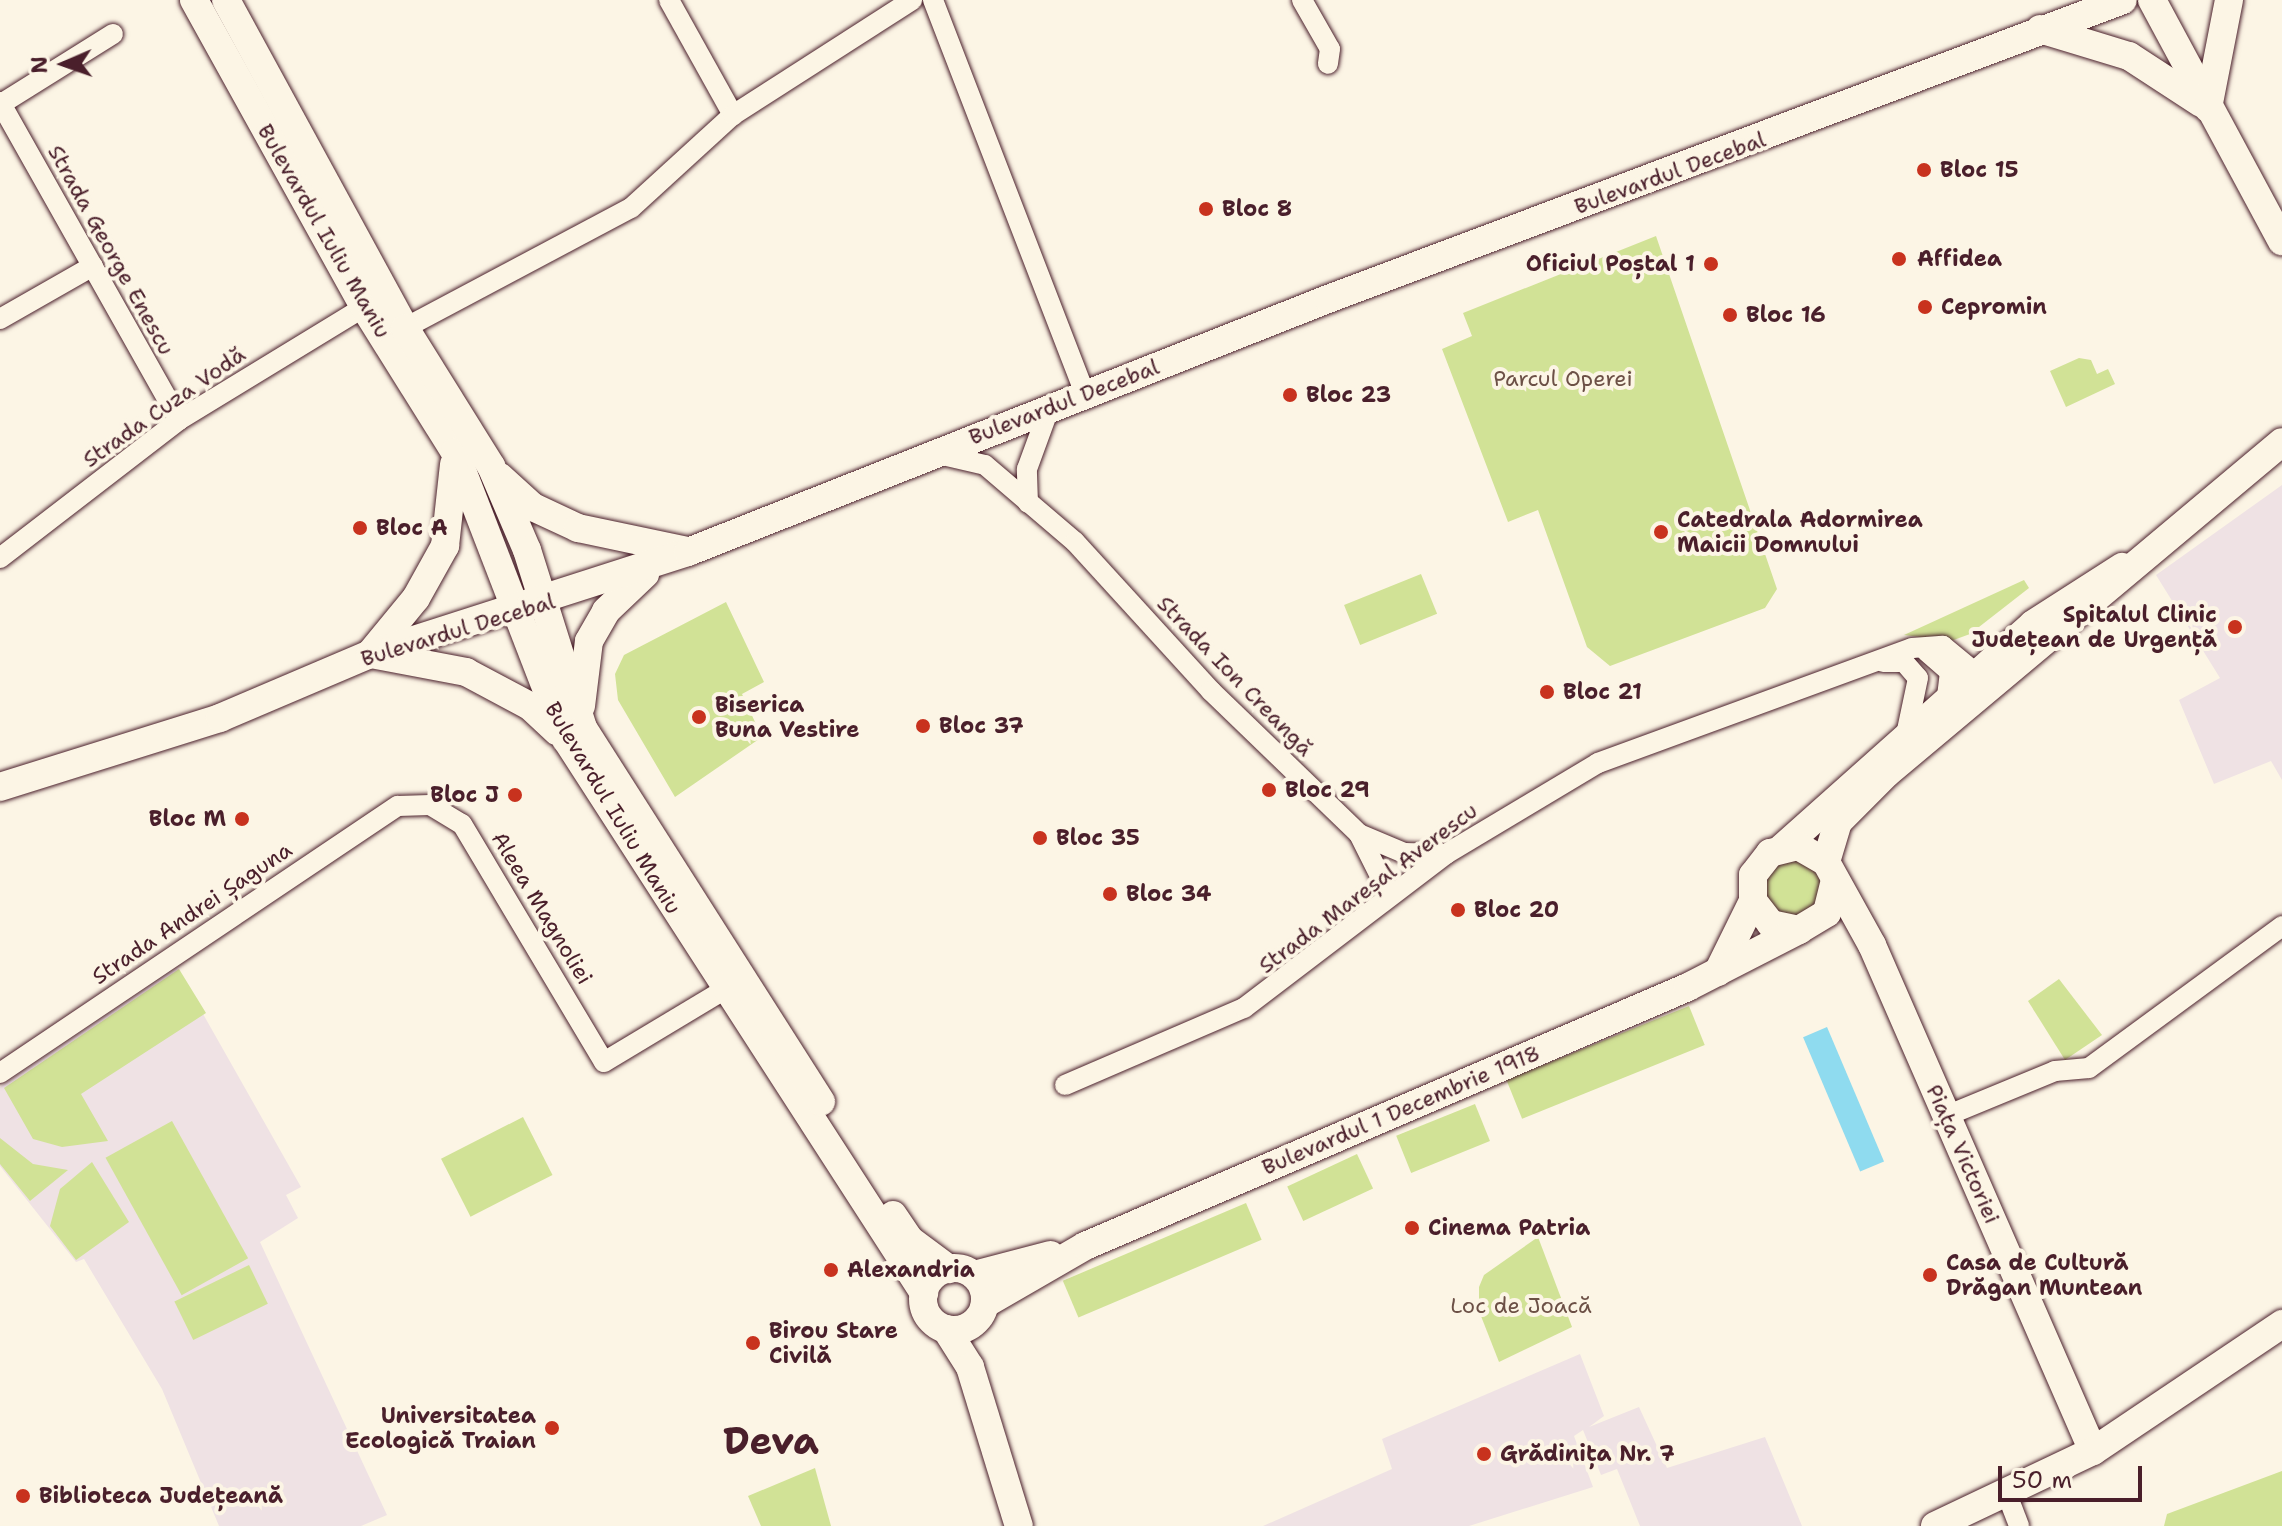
<!DOCTYPE html>
<meta charset="utf-8">
<style>
body{margin:0}
#map{position:relative;width:2282px;height:1526px;overflow:hidden;background:#fcf5e5;font-family:"Shantell Sans",sans-serif}
div>[style]{position:absolute}
.built>*{inset:0;background:#efe2e4}
.green>*{inset:0;background:#d1e296;transform-origin:0 0}
.water>*{inset:0;background:#8fdbef;transform-origin:0 0}
.roads{filter:drop-shadow(0 0 2px #4a1f2b) drop-shadow(0 0 2px #4a1f2b)}
.street>*{height:20px;margin:-10px;padding:0 10px;transform-origin:10px;border-radius:10px;background:#fcf5e5}
.secondary>*{height:28px;margin:-14px;padding:0 14px;transform-origin:14px;border-radius:14px;background:#fcf5e5}
.secondary>.ring{margin:-14px;padding:0;box-sizing:content-box;background:none;border:28px solid #fcf5e5;border-radius:50%}
.dots>*{width:22px;height:22px;translate:-50% -50%;box-sizing:border-box;border:4px solid #fcf5e5;border-radius:50%}
span{translate:-50% -50%;white-space:nowrap;text-align:center;line-height:1.15;-webkit-text-stroke:8px #fcf5e5;paint-order:stroke}
.poi-label{font-size:22px;color:#4a1f2b;font-weight:700}
.left{translate:0 -50%;text-align:left}
.right{translate:-100% -50%;text-align:right}
.street-label{font-size:22px;color:#4a1f2b}
.park-label{font-size:22px;color:#6c5046}
.town-label{font-size:38px;color:#4a1f2b;font-weight:700}
.north{position:absolute;left:24px;top:24px;width:80px;height:80px;-webkit-text-stroke:6px #fcf5e5;paint-order:stroke;rotate:268deg;font-size:22px;font-weight:700;line-height:32px;text-align:center;color:#4a1f2b}
.north::after{content:'';display:block;margin:auto;width:28px;height:36px;background:#4a1f2b;clip-path:polygon(50% 0,100% 100%,50% 72%,0 100%)}
.scale{position:absolute;left:1998px;top:1466px;width:144px;height:36px;box-sizing:border-box;border:4px solid #4a1f2b;border-top:0;padding-left:10px;font-size:24px;line-height:28px;white-space:nowrap;color:#4a1f2b;-webkit-text-stroke:6px #fcf5e5;paint-order:stroke}
</style>
<div id="map">
<div class="built">
<i style="clip-path:polygon(2282px 485px,2282px 780px,2271px 761px,2214px 784px,2179px 700px,2220px 678px,2156px 575px)"></i>
<i style="clip-path:polygon(177px 968px,301px 1187px,286px 1195px,298px 1218px,260px 1242px,387px 1515px,361px 1526px,219px 1526px,162px 1389px,84px 1259px,76px 1262px,0 1166px,0 1087px)"></i>
<i style="clip-path:polygon(1580px 1354px,1604px 1416px,1589px 1427px,1639px 1407px,1667px 1468px,1765px 1437px,1802px 1526px,1640px 1526px,1617px 1469px,1601px 1475px,1583px 1430px,1574px 1436px,1593px 1487px,1469px 1526px,1263px 1526px,1392px 1469px,1382px 1439px)"></i>
</div>
<div class="green">
<i style="clip-path:polygon(1656px 236px,1777px 589px,1765px 608px,1610px 666px,1587px 647px,1538px 510px,1508px 522px,1442px 349px,1472px 336px,1463px 313px)"></i>
<i style="clip-path:polygon(2079px 358px,2091px 360px,2097px 374px,2108px 369px,2115px 384px,2066px 407px,2050px 371px)"></i>
<i style="left:1421px;top:574px;width:43px;height:83px;rotate:68deg"></i>
<i style="clip-path:polygon(2024px 580px,2029px 588px,1970px 634px,1951px 641px,1904px 635px)"></i>
<i style="clip-path:polygon(726px 602px,764px 682px,742px 694px,762px 737px,675px 797px,618px 700px,615px 674px,624px 655px)"></i>
<i style="clip-path:polygon(1790px 854px,1820px 867px,1824px 899px,1790px 921px,1764px 904px,1763px 872px)"></i>
<i style="clip-path:polygon(179px 969px,206px 1013px,81px 1094px,108px 1141px,62px 1147px,33px 1139px,4px 1088px)"></i>
<i style="clip-path:polygon(2059px 979px,2102px 1035px,2065px 1060px,2028px 1001px)"></i>
<i style="left:1689px;top:1006px;width:42px;height:197px;rotate:68deg"></i>
<i style="left:1475px;top:1104px;width:40px;height:85px;rotate:68deg"></i>
<i style="left:523px;top:1117px;width:65px;height:92px;rotate:63deg"></i>
<i style="left:172px;top:1121px;width:157px;height:76px;rotate:61deg"></i>
<i style="clip-path:polygon(0 1138px,33px 1164px,68px 1170px,30px 1201px,0 1164px)"></i>
<i style="left:1357px;top:1154px;width:38px;height:77px;rotate:65deg"></i>
<i style="clip-path:polygon(92px 1162px,129px 1222px,76px 1260px,50px 1226px,60px 1189px)"></i>
<i style="left:1246px;top:1203px;width:40px;height:199px;rotate:67deg"></i>
<i style="clip-path:polygon(1538px 1237px,1572px 1327px,1499px 1362px,1479px 1311px,1479px 1287px,1484px 1275px)"></i>
<i style="left:249px;top:1265px;width:43px;height:83px;rotate:64deg"></i>
<i style="clip-path:polygon(815px 1468px,831px 1526px,761px 1526px,748px 1496px)"></i>
<i style="clip-path:polygon(2282px 1471px,2282px 1526px,2164px 1526px,2167px 1514px)"></i>
</div>
<div class="water">
<i style="left:1827px;top:1027px;width:146px;height:26px;rotate:67deg"></i>
</div>
<div class="roads">
<div class="street">
<i style="left:669px;top:0;width:132px;rotate:60.9deg"></i>
<i style="left:933px;top:0;width:421px;rotate:68.9deg"></i>
<i style="left:1302px;top:0;width:56px;rotate:60.3deg"></i>
<i style="left:1330px;top:49px;width:15px;rotate:98deg"></i>
<i style="left:0;top:102px;width:365px;rotate:60.6deg"></i>
<i style="left:1px;top:104px;width:132px;rotate:-32deg"></i>
<i style="left:0;top:319px;width:107px;rotate:-29.7deg"></i>
<i style="left:405px;top:328px;width:256px;rotate:-28deg"></i>
<i style="left:631px;top:208px;width:138px;rotate:-42.4deg"></i>
<i style="left:733px;top:115px;width:213px;rotate:-32.7deg"></i>
<i style="left:934px;top:453px;width:52px;rotate:13.2deg"></i>
<i style="left:985px;top:465px;width:118px;rotate:40.5deg"></i>
<i style="left:1075px;top:542px;width:202px;rotate:47.6deg"></i>
<i style="left:1211px;top:691px;width:206px;rotate:44deg"></i>
<i style="left:1359px;top:834px;width:69px;rotate:63.4deg"></i>
<i style="left:1028px;top:503px;width:34px;rotate:-92deg"></i>
<i style="left:1027px;top:469px;width:67px;rotate:-69.9deg"></i>
<i style="left:0;top:558px;width:226px;rotate:-37.6deg"></i>
<i style="left:179px;top:420px;width:217px;rotate:-31.4deg"></i>
<i style="left:1927px;top:652px;width:30px;rotate:41deg"></i>
<i style="left:1950px;top:672px;width:35px;rotate:97deg"></i>
<i style="left:1883px;top:662px;width:21px"></i>
<i style="left:1904px;top:662px;width:21px;rotate:49deg"></i>
<i style="left:1918px;top:678px;width:53px;rotate:101.9deg"></i>
<i style="left:1359px;top:834px;width:49px;rotate:22.9deg"></i>
<i style="left:1404px;top:853px;width:42px;rotate:1.4deg"></i>
<i style="left:0;top:1073px;width:479px;rotate:-33.9deg"></i>
<i style="left:398px;top:806px;width:32px;rotate:-2deg"></i>
<i style="left:430px;top:805px;width:37px;rotate:31deg"></i>
<i style="left:462px;top:824px;width:277px;rotate:59.2deg"></i>
<i style="left:604px;top:1062px;width:140px;rotate:-31deg"></i>
<i style="left:1065px;top:1085px;width:195px;rotate:-23.3deg"></i>
<i style="left:1244px;top:1008px;width:254px;rotate:-37.3deg"></i>
<i style="left:1446px;top:854px;width:177px;rotate:-30.9deg"></i>
<i style="left:1598px;top:763px;width:334px;rotate:-20.1deg"></i>
<i style="left:1912px;top:648px;width:31px;rotate:-4deg"></i>
<i style="left:1943px;top:646px;width:44px;rotate:39.5deg"></i>
<i style="left:1946px;top:1116px;width:118px;rotate:-22.4deg"></i>
<i style="left:2055px;top:1071px;width:34px;rotate:-5deg"></i>
<i style="left:2089px;top:1068px;width:240px;rotate:-36.3deg"></i>
<i style="left:2008px;top:1497px;width:31px;rotate:69deg"></i>
</div>
<div class="secondary">
<i style="left:194px;top:0;width:351px;rotate:61deg"></i>
<i style="left:364px;top:307px;width:171px;rotate:57.9deg"></i>
<i style="left:455px;top:452px;width:308px;rotate:68.9deg"></i>
<i style="left:566px;top:739px;width:660px;rotate:57.13deg"></i>
<i style="left:226px;top:0;width:374px;rotate:61.4deg"></i>
<i style="left:405px;top:328px;width:163px;rotate:58.1deg"></i>
<i style="left:491px;top:466px;width:91px;rotate:66.8deg"></i>
<i style="left:527px;top:550px;width:187px;rotate:72.5deg"></i>
<i style="left:583px;top:728px;width:443px;rotate:57.5deg"></i>
<i style="left:2152px;top:0;width:274px;rotate:61.7deg"></i>
<i style="left:2040px;top:29px;width:93px;rotate:16.9deg"></i>
<i style="left:2129px;top:56px;width:86px;rotate:33.1deg"></i>
<i style="left:2208px;top:108px;width:110px;rotate:-79deg"></i>
<i style="left:500px;top:477px;width:45px;rotate:42.3deg"></i>
<i style="left:533px;top:507px;width:50px;rotate:25deg"></i>
<i style="left:578px;top:528px;width:111px;rotate:11.9deg"></i>
<i style="left:370px;top:654px;width:72px;rotate:-50.6deg"></i>
<i style="left:416px;top:598px;width:60px;rotate:-60.9deg"></i>
<i style="left:445px;top:546px;width:82px;rotate:-83.7deg"></i>
<i style="left:371px;top:654px;width:97px;rotate:10.7deg"></i>
<i style="left:466px;top:672px;width:72px;rotate:28deg"></i>
<i style="left:530px;top:706px;width:37px;rotate:43deg"></i>
<i style="left:581px;top:706px;width:65px;rotate:-83deg"></i>
<i style="left:589px;top:641px;width:34px;rotate:-60deg"></i>
<i style="left:606px;top:611px;width:54px;rotate:-43.5deg"></i>
<i style="left:0;top:787px;width:231px;rotate:-17.4deg"></i>
<i style="left:220px;top:718px;width:163px;rotate:-23.1deg"></i>
<i style="left:370px;top:654px;width:334px;rotate:-17.8deg"></i>
<i style="left:688px;top:552px;width:688px;rotate:-21.57deg"></i>
<i style="left:1328px;top:299px;width:849px;rotate:-20.61deg"></i>
<i style="left:1782px;top:848px;width:336px;rotate:-41.7deg"></i>
<i style="left:2033px;top:624px;width:106px;rotate:-32.6deg"></i>
<i style="left:1826px;top:862px;width:42px;rotate:-73.3deg"></i>
<i style="left:1838px;top:822px;width:69px;rotate:-45deg"></i>
<i style="left:1887px;top:773px;width:515px;rotate:-39.96deg"></i>
<i style="left:1835px;top:880px;width:34px;rotate:104deg"></i>
<i style="left:1827px;top:913px;width:33px;rotate:149deg"></i>
<i style="left:1799px;top:930px;width:29px;rotate:-168deg"></i>
<i style="left:1771px;top:924px;width:29px;rotate:-128deg"></i>
<i style="left:1753px;top:901px;width:26px;rotate:-90deg"></i>
<i style="left:1753px;top:875px;width:28px;rotate:-52deg"></i>
<i style="left:1770px;top:853px;width:29px;rotate:-14deg"></i>
<i style="left:1798px;top:846px;width:32px;rotate:30deg"></i>
<i style="left:1826px;top:862px;width:95px;rotate:61deg"></i>
<i style="left:1872px;top:945px;width:552px;rotate:66.41deg"></i>
<i style="left:1718px;top:972px;width:79px;rotate:-63.8deg"></i>
<i style="left:893px;top:1215px;width:30px;rotate:56deg"></i>
<i style="left:910px;top:1240px;width:49px;rotate:36.6deg"></i>
<i class="ring" style="left:923px;top:1268px;width:34px;height:34px"></i>
<i style="left:974px;top:1275px;width:79px;rotate:-14.7deg"></i>
<i style="left:985px;top:1304px;width:116px;rotate:-30.1deg"></i>
<i style="left:1085px;top:1246px;width:656px;rotate:-23.24deg"></i>
<i style="left:1688px;top:987px;width:125px;rotate:-27.2deg"></i>
<i style="left:946px;top:1329px;width:45px;rotate:57.7deg"></i>
<i style="left:970px;top:1367px;width:166px;rotate:72.9deg"></i>
<i style="left:1935px;top:1526px;width:175px;rotate:-25.4deg"></i>
<i style="left:2093px;top:1451px;width:228px;rotate:-33.9deg"></i>
</div>
</div>
<div class="dots">
<i style="left:1924px;top:170px;background:#c8321e"></i>
<i style="left:1206px;top:209px;background:#c8321e"></i>
<i style="left:1899px;top:259px;background:#c8321e"></i>
<i style="left:1711px;top:264px;background:#c8321e"></i>
<i style="left:1925px;top:307px;background:#c8321e"></i>
<i style="left:1730px;top:315px;background:#c8321e"></i>
<i style="left:1290px;top:395px;background:#c8321e"></i>
<i style="left:360px;top:528px;background:#c8321e"></i>
<i style="left:1661px;top:532px;background:#c8321e"></i>
<i style="left:2235px;top:627px;background:#c8321e"></i>
<i style="left:1547px;top:692px;background:#c8321e"></i>
<i style="left:699px;top:717px;background:#c8321e"></i>
<i style="left:923px;top:726px;background:#c8321e"></i>
<i style="left:1269px;top:790px;background:#c8321e"></i>
<i style="left:515px;top:795px;background:#c8321e"></i>
<i style="left:242px;top:819px;background:#c8321e"></i>
<i style="left:1040px;top:838px;background:#c8321e"></i>
<i style="left:1110px;top:894px;background:#c8321e"></i>
<i style="left:1458px;top:910px;background:#c8321e"></i>
<i style="left:1412px;top:1228px;background:#c8321e"></i>
<i style="left:831px;top:1270px;background:#c8321e"></i>
<i style="left:1930px;top:1275px;background:#c8321e"></i>
<i style="left:753px;top:1343px;background:#c8321e"></i>
<i style="left:552px;top:1428px;background:#c8321e"></i>
<i style="left:1484px;top:1454px;background:#c8321e"></i>
<i style="left:23px;top:1496px;background:#c8321e"></i>
</div>
<div class="poi-label">
<span class="left" style="left:1940px;top:170px">Bloc 15</span>
<span class="left" style="left:1222px;top:209px">Bloc 8</span>
<span class="left" style="left:1917px;top:259px">Affidea</span>
<span class="right" style="left:1695px;top:264px">Oficiul Poștal 1</span>
<span class="left" style="left:1941px;top:307px">Cepromin</span>
<span class="left" style="left:1746px;top:315px">Bloc 16</span>
<span class="left" style="left:1306px;top:395px">Bloc 23</span>
<span class="left" style="left:1677px;top:532px">Catedrala Adormirea<br>Maicii Domnului</span>
<span class="left" style="left:376px;top:528px">Bloc A</span>
<span class="right" style="left:2217px;top:627px">Spitalul Clinic<br>Județean de Urgență</span>
<span class="left" style="left:1563px;top:692px">Bloc 21</span>
<span class="left" style="left:715px;top:717px">Biserica<br>Buna Vestire</span>
<span class="left" style="left:939px;top:726px">Bloc 37</span>
<span class="left" style="left:1285px;top:790px">Bloc 29</span>
<span class="right" style="left:499px;top:795px">Bloc J</span>
<span class="right" style="left:226px;top:819px">Bloc M</span>
<span class="left" style="left:1056px;top:838px">Bloc 35</span>
<span class="left" style="left:1126px;top:894px">Bloc 34</span>
<span class="left" style="left:1474px;top:910px">Bloc 20</span>
<span class="left" style="left:1428px;top:1228px">Cinema Patria</span>
<span class="left" style="left:1946px;top:1275px">Casa de Cultură<br>Drăgan Muntean</span>
<span class="left" style="left:847px;top:1270px">Alexandria</span>
<span class="left" style="left:769px;top:1343px">Birou Stare<br>Civilă</span>
<span class="right" style="left:536px;top:1428px">Universitatea<br>Ecologică Traian</span>
<span class="left" style="left:1500px;top:1454px">Grădinița Nr. 7</span>
<span class="left" style="left:39px;top:1496px">Biblioteca Județeană</span>
</div>
<div class="street-label">
<span style="left:1670px;top:173px;rotate:-20deg">Bulevardul Decebal</span>
<span style="left:324px;top:231px;rotate:60deg">Bulevardul Iuliu Maniu</span>
<span style="left:111px;top:250px;rotate:61deg">Strada George Enescu</span>
<span style="left:1064px;top:402px;rotate:-21deg">Bulevardul Decebal</span>
<span style="left:164px;top:407px;rotate:-35deg">Strada Cuza Vodă</span>
<span style="left:458px;top:630px;rotate:-17deg">Bulevardul Decebal</span>
<span style="left:1235px;top:676px;rotate:46deg">Strada Ion Creangă</span>
<span style="left:613px;top:808px;rotate:59deg">Bulevardul Iuliu Maniu</span>
<span style="left:1368px;top:888px;rotate:-37deg">Strada Mareșal Averescu</span>
<span style="left:542px;top:908px;rotate:59deg">Aleea Magnoliei</span>
<span style="left:192px;top:913px;rotate:-34deg">Strada Andrei Șaguna</span>
<span style="left:1401px;top:1110px;rotate:-23deg">Bulevardul 1 Decembrie 1918</span>
<span style="left:1963px;top:1154px;rotate:66deg">Piața Victoriei</span>
</div>
<div class="park-label">
<span style="left:1563px;top:379px">Parcul Operei</span>
<span style="left:1521px;top:1306px">Loc de Joacă</span>
</div>
<div class="town-label">
<span style="left:771px;top:1441px">Deva</span>
</div>
<div class="north">N</div>
<div class="scale">50 m</div>
</div>
